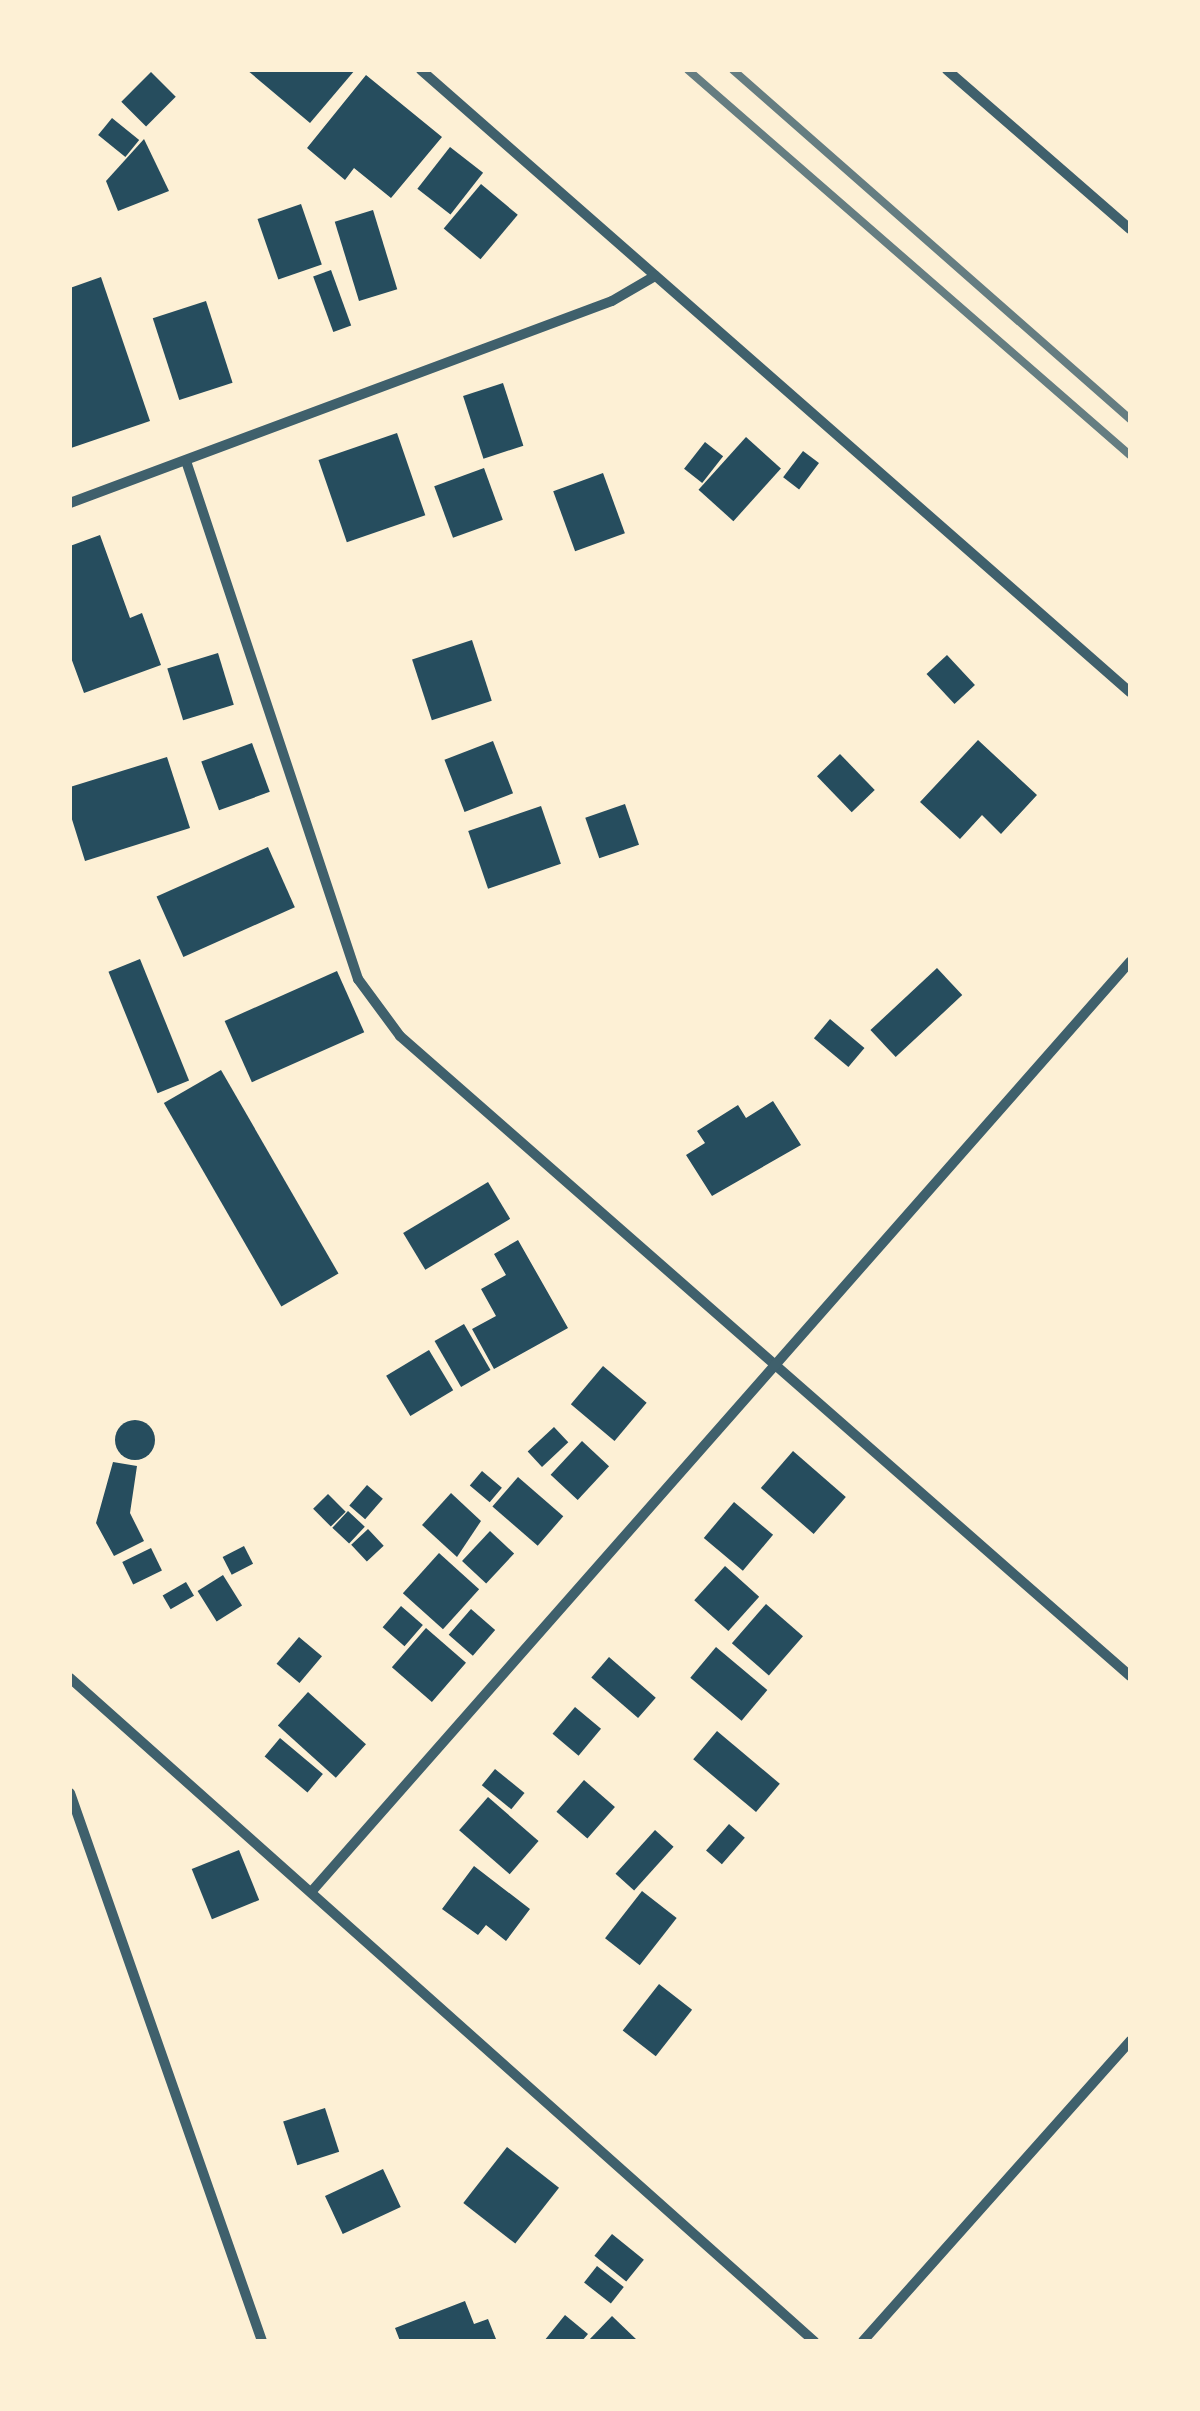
<!DOCTYPE html>
<style>
body{margin:0}
#map{position:relative;width:1200px;height:2411px;overflow:hidden;background:#fdf0d5;font-family:Barlow,sans-serif}
div>[style]{position:absolute}
.building>*{inset:0;background:#264d5e;transform-origin:0 0}
.round{border-radius:50%}
.minor>*{height:10px;margin:-5px;padding:0 5px;transform-origin:5px;border-radius:5px;background:#3f606c}
.rail>*{height:8px;margin:-4px;padding:0 4px;transform-origin:4px;border-radius:4px;background:#657d81}
span{translate:-50% -50%;white-space:nowrap;text-align:center;line-height:1.15;-webkit-text-stroke:8px #fdf0d5;paint-order:stroke}
.frame{position:absolute;inset:0;border:72px solid #fdf0d5;pointer-events:none}
</style>
<div id="map">
<div class="building">
<i style="clip-path:polygon(247px 70px,355px 70px,310px 123px)"></i>
<i style="left:151px;top:72px;width:35px;height:42px;rotate:45deg"></i>
<i style="clip-path:polygon(366px 75px,442px 137px,391px 198px,354px 168px,345px 180px,307px 148px)"></i>
<i style="left:112px;top:118px;width:35px;height:22px;rotate:39deg"></i>
<i style="clip-path:polygon(144px 139px,169px 191px,118px 211px,106px 181px)"></i>
<i style="left:450px;top:147px;width:42px;height:53px;rotate:38deg"></i>
<i style="left:481px;top:184px;width:48px;height:58px;rotate:40deg"></i>
<i style="left:301px;top:204px;width:64px;height:46px;rotate:71deg"></i>
<i style="left:373px;top:210px;width:83px;height:40px;rotate:73deg"></i>
<i style="left:331px;top:270px;width:59px;height:19px;rotate:70deg"></i>
<i style="clip-path:polygon(101px 277px,150px 421px,71px 448px,70px 288px)"></i>
<i style="left:206px;top:301px;width:86px;height:56px;rotate:72deg"></i>
<i style="left:503px;top:383px;width:66px;height:42px;rotate:72deg"></i>
<i style="left:397px;top:433px;width:87px;height:83px;rotate:71deg"></i>
<i style="left:746px;top:437px;width:47px;height:71px;rotate:42deg"></i>
<i style="left:705px;top:442px;width:23px;height:34px;rotate:38deg"></i>
<i style="left:803px;top:451px;width:20px;height:33px;rotate:37deg"></i>
<i style="left:484px;top:468px;width:55px;height:53px;rotate:70deg"></i>
<i style="left:603px;top:473px;width:64px;height:53px;rotate:70deg"></i>
<i style="clip-path:polygon(100px 535px,130px 618px,142px 613px,161px 665px,84px 693px,70px 655px,70px 546px)"></i>
<i style="left:472px;top:640px;width:64px;height:63px;rotate:72deg"></i>
<i style="left:218px;top:653px;width:54px;height:53px;rotate:73deg"></i>
<i style="left:947px;top:655px;width:41px;height:28px;rotate:47deg"></i>
<i style="clip-path:polygon(978px 740px,1037px 795px,1001px 834px,982px 815px,960px 839px,920px 802px)"></i>
<i style="left:493px;top:741px;width:56px;height:52px;rotate:69deg"></i>
<i style="left:252px;top:743px;width:52px;height:54px;rotate:70deg"></i>
<i style="left:840px;top:754px;width:50px;height:32px;rotate:46deg"></i>
<i style="clip-path:polygon(167px 757px,190px 828px,85px 861px,70px 813px,70px 787px)"></i>
<i style="left:625px;top:804px;width:43px;height:42px;rotate:71deg"></i>
<i style="left:541px;top:806px;width:61px;height:77px;rotate:71deg"></i>
<i style="left:268px;top:847px;width:66px;height:122px;rotate:66deg"></i>
<i style="left:140px;top:959px;width:131px;height:34px;rotate:68deg"></i>
<i style="left:937px;top:968px;width:37px;height:91px;rotate:47deg"></i>
<i style="left:337px;top:971px;width:67px;height:123px;rotate:66deg"></i>
<i style="left:830px;top:1019px;width:45px;height:25px;rotate:40deg"></i>
<i style="left:221px;top:1070px;width:235px;height:66px;rotate:60deg"></i>
<i style="clip-path:polygon(773px 1101px,801px 1145px,712px 1196px,686px 1155px,705px 1143px,697px 1131px,738px 1105px,746px 1118px)"></i>
<i style="left:488px;top:1182px;width:43px;height:99px;rotate:59deg"></i>
<i style="clip-path:polygon(518px 1240px,568px 1328px,494px 1369px,472px 1329px,496px 1316px,481px 1289px,506px 1275px,494px 1254px)"></i>
<i style="left:464px;top:1324px;width:53px;height:34px;rotate:60deg"></i>
<i style="left:429px;top:1350px;width:47px;height:50px;rotate:59deg"></i>
<i style="left:603px;top:1366px;width:57px;height:50px;rotate:40deg"></i>
<i class="round" style="left:115px;top:1420px;width:40px;height:40px"></i>
<i style="left:554px;top:1427px;width:21px;height:36px;rotate:47deg"></i>
<i style="left:582px;top:1441px;width:37px;height:46px;rotate:43deg"></i>
<i style="left:793px;top:1451px;width:70px;height:49px;rotate:41deg"></i>
<i style="clip-path:polygon(113px 1462px,137px 1466px,130px 1513px,144px 1541px,114px 1556px,96px 1523px)"></i>
<i style="left:482px;top:1471px;width:26px;height:19px;rotate:40deg"></i>
<i style="left:518px;top:1477px;width:60px;height:39px;rotate:41deg"></i>
<i style="left:367px;top:1485px;width:21px;height:27px;rotate:41deg"></i>
<i style="clip-path:polygon(451px 1493px,481px 1521px,457px 1557px,422px 1525px)"></i>
<i style="left:328px;top:1494px;width:25px;height:21px;rotate:45deg"></i>
<i style="left:734px;top:1502px;width:51px;height:47px;rotate:40deg"></i>
<i style="left:348px;top:1511px;width:23px;height:23px;rotate:43deg"></i>
<i style="left:368px;top:1529px;width:23px;height:23px;rotate:47deg"></i>
<i style="left:490px;top:1531px;width:33px;height:41px;rotate:43deg"></i>
<i style="left:244px;top:1546px;width:20px;height:24px;rotate:63deg"></i>
<i style="left:151px;top:1548px;width:25px;height:32px;rotate:64deg"></i>
<i style="left:439px;top:1553px;width:54px;height:54px;rotate:42deg"></i>
<i style="left:725px;top:1566px;width:46px;height:46px;rotate:42deg"></i>
<i style="left:223px;top:1575px;width:36px;height:30px;rotate:58deg"></i>
<i style="left:186px;top:1582px;width:16px;height:27px;rotate:60deg"></i>
<i style="left:766px;top:1604px;width:49px;height:52px;rotate:41deg"></i>
<i style="left:401px;top:1606px;width:29px;height:28px;rotate:41deg"></i>
<i style="left:471px;top:1609px;width:32px;height:34px;rotate:41deg"></i>
<i style="left:426px;top:1628px;width:53px;height:52px;rotate:41deg"></i>
<i style="left:299px;top:1637px;width:30px;height:35px;rotate:40deg"></i>
<i style="left:716px;top:1647px;width:67px;height:40px;rotate:40deg"></i>
<i style="left:609px;top:1657px;width:62px;height:27px;rotate:41deg"></i>
<i style="left:308px;top:1692px;width:78px;height:45px;rotate:42deg"></i>
<i style="left:575px;top:1707px;width:34px;height:35px;rotate:40deg"></i>
<i style="left:717px;top:1731px;width:82px;height:37px;rotate:40deg"></i>
<i style="left:280px;top:1738px;width:56px;height:24px;rotate:40deg"></i>
<i style="left:495px;top:1769px;width:38px;height:21px;rotate:39deg"></i>
<i style="left:584px;top:1780px;width:41px;height:42px;rotate:41deg"></i>
<i style="left:488px;top:1797px;width:67px;height:44px;rotate:41deg"></i>
<i style="left:729px;top:1824px;width:21px;height:35px;rotate:41deg"></i>
<i style="left:655px;top:1830px;width:25px;height:59px;rotate:42deg"></i>
<i style="left:239px;top:1850px;width:54px;height:51px;rotate:68deg"></i>
<i style="clip-path:polygon(474px 1866px,530px 1909px,506px 1941px,486px 1925px,478px 1935px,442px 1909px)"></i>
<i style="left:642px;top:1891px;width:44px;height:60px;rotate:38deg"></i>
<i style="left:659px;top:1984px;width:42px;height:59px;rotate:38deg"></i>
<i style="left:325px;top:2108px;width:46px;height:44px;rotate:72deg"></i>
<i style="left:507px;top:2147px;width:66px;height:71px;rotate:38deg"></i>
<i style="left:383px;top:2169px;width:42px;height:64px;rotate:65deg"></i>
<i style="left:612px;top:2234px;width:41px;height:28px;rotate:39deg"></i>
<i style="left:597px;top:2266px;width:34px;height:21px;rotate:38deg"></i>
<i style="clip-path:polygon(465px 2301px,474px 2324px,488px 2319px,496px 2339px,400px 2341px,395px 2328px)"></i>
<i style="clip-path:polygon(565px 2315px,588px 2334px,582px 2341px,544px 2341px)"></i>
<i style="clip-path:polygon(612px 2316px,638px 2341px,588px 2341px)"></i>
</div>
<div class="minor">
<i style="left:421px;top:70px;width:943px;rotate:41.26deg"></i>
<i style="left:947px;top:70px;width:242px;rotate:41deg"></i>
<i style="left:187px;top:464px;width:543px;rotate:71.63deg"></i>
<i style="left:358px;top:979px;width:71px;rotate:53.6deg"></i>
<i style="left:400px;top:1036px;width:971px;rotate:41.24deg"></i>
<i style="left:70px;top:503px;width:578px;rotate:-20.44deg"></i>
<i style="left:612px;top:301px;width:50px;rotate:-30.2deg"></i>
<i style="left:70px;top:1678px;width:997px;rotate:41.71deg"></i>
<i style="left:70px;top:1793px;width:581px;rotate:70.69deg"></i>
<i style="left:312px;top:1891px;width:1238px;rotate:-48.64deg"></i>
<i style="left:863px;top:2341px;width:402px;rotate:-48.3deg"></i>
</div>
<div class="rail">
<i style="left:688px;top:70px;width:586px;rotate:41.06deg"></i>
<i style="left:733px;top:70px;width:529px;rotate:41.32deg"></i>
</div>
<div class="frame"></div>
</div>
